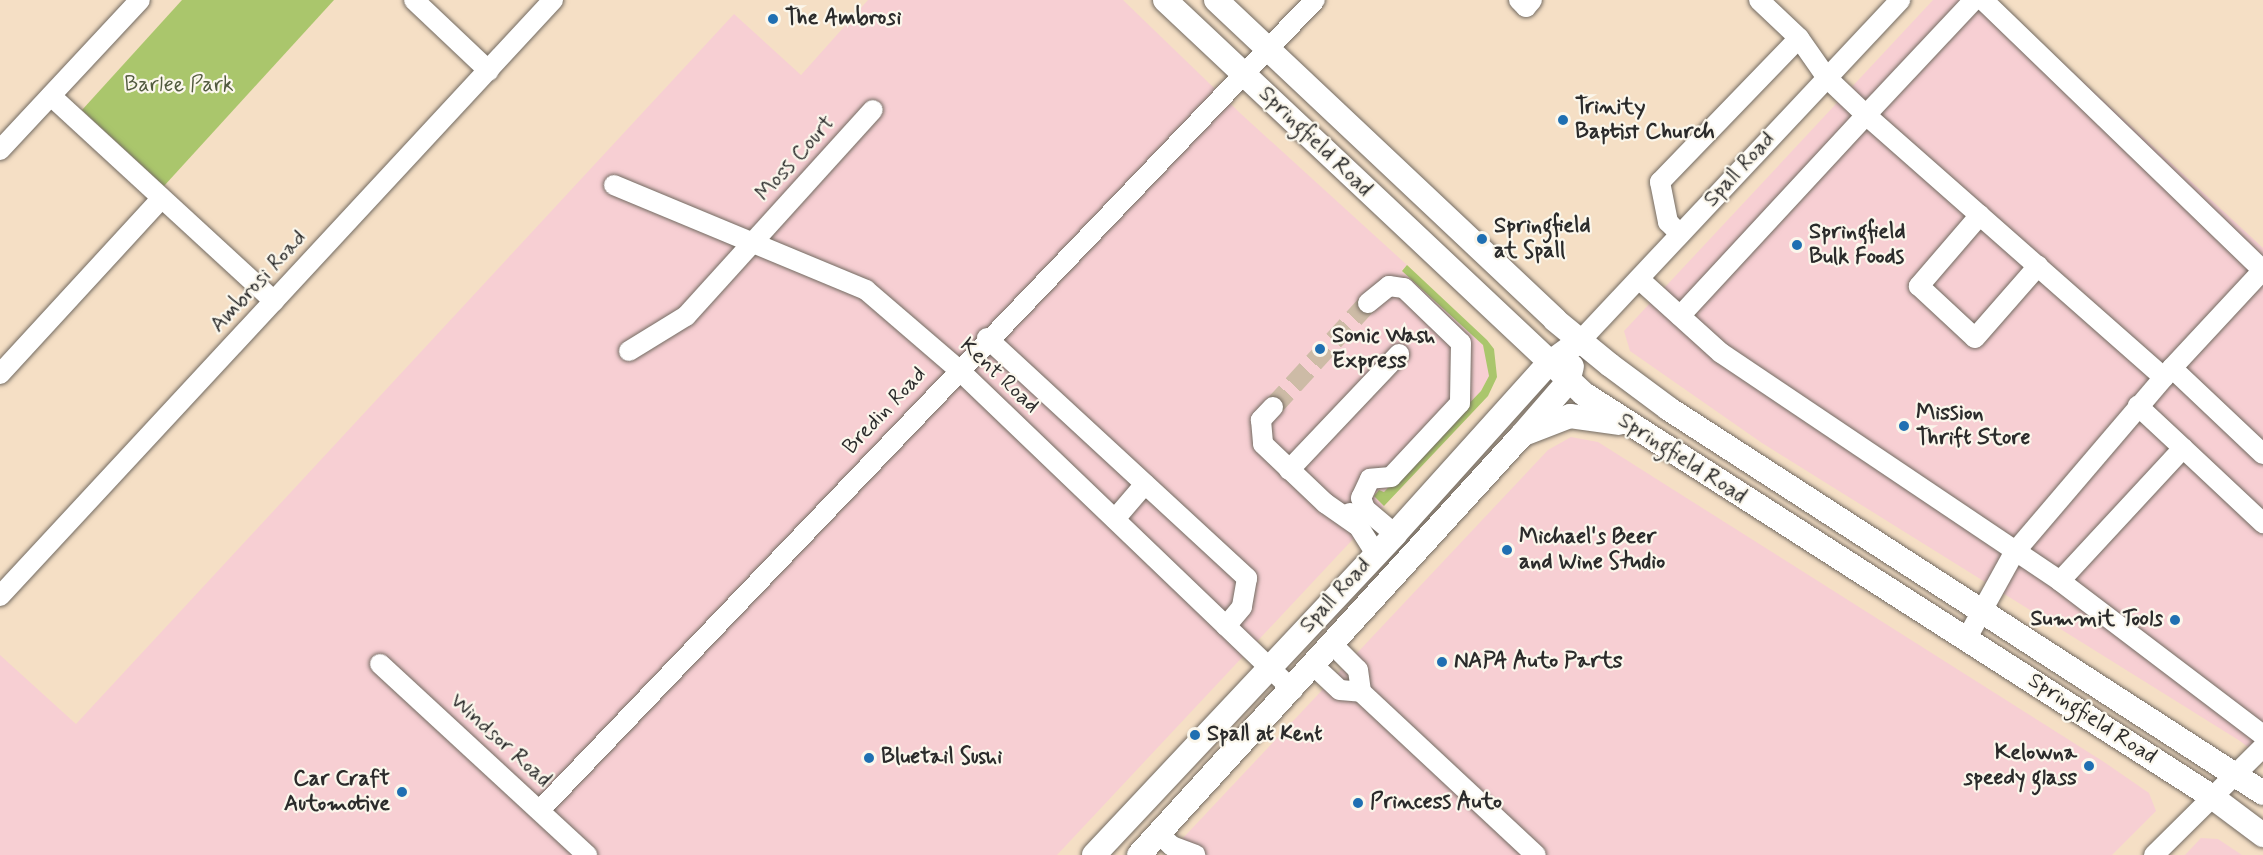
<!DOCTYPE html>
<style>
body{margin:0}
#map{position:relative;width:2263px;height:855px;overflow:hidden;background:#f5dfc5;font-family:Mynerve,sans-serif}
div>[style]{position:absolute}
.built>*{inset:0;background:#f7cfd3}
.green>*{inset:0;background:#aac66c}
.minor-tunnel>*{height:20px;margin-top:-10px;transform-origin:0;background:repeating-linear-gradient(90deg,#cdbba6 0 20px,transparent 0 30px)}
.roads{filter:drop-shadow(0 0 2px #726a61) drop-shadow(0 0 2px #726a61)}
.minor>*{height:20px;margin:-10px;padding:0 10px;transform-origin:10px;border-radius:10px;background:#fff}
.major>*{height:24px;margin:-12px;padding:0 12px;transform-origin:12px;border-radius:12px;background:#fff}
.dots>*{width:16px;height:16px;translate:-50% -50%;box-sizing:border-box;border:3px solid #fbf7ec;border-radius:50%}
span{translate:-50% -50%;white-space:nowrap;text-align:center;line-height:1.15;-webkit-text-stroke:4.5px #fbf7ec;paint-order:stroke}
.poi-label{font-size:22px;color:#2b2b2b;font-weight:700}
.left{translate:0 -50%;text-align:left}
.right{translate:-100% -50%;text-align:right}
.park-label{font-size:22px;color:#515a3e}
.street-label{font-size:22px;color:#2b2b2b}
</style>
<div id="map">
<div class="built">
<i style="clip-path:polygon(868px 0,1123px 0,1240px 113px,1407px 265px,1402px 270px,1483px 345px,1489px 362px,1489px 376px,1481px 391px,1384px 493px,1379px 490px,1374px 496px,1384px 506px,1057px 855px,0 855px,0 655px,76px 724px,734px 14px,801px 75px)"></i>
<i style="clip-path:polygon(1933px 0,1995px 0,2263px 248px,2263px 759px,2240px 741px,1762px 443px,1630px 351px,1624px 331px)"></i>
<i style="clip-path:polygon(1571px 437px,1598px 442px,2104px 762px,2149px 793px,2156px 811px,2112px 855px,1167px 855px,1548px 450px)"></i>
<i style="clip-path:polygon(2201px 838px,2218px 839px,2242px 855px,2185px 855px)"></i>
</div>
<div class="green">
<i style="clip-path:polygon(182px 0,334px 0,164px 186px,82px 110px)"></i>
<i style="clip-path:polygon(1407px 265px,1487px 340px,1494px 349px,1497px 377px,1488px 396px,1384px 506px,1374px 496px,1379px 490px,1384px 492px,1481px 391px,1489px 376px,1483px 345px,1402px 271px)"></i>
</div>
<div class="minor-tunnel">
<i style="left:1273px;top:407px;width:141px;rotate:-47.6deg"></i>
</div>
<div class="roads">
<div class="minor">
<i style="left:414px;top:0;width:103px;rotate:43.4deg"></i>
<i style="left:1519px;top:0;width:10px;rotate:45deg"></i>
<i style="left:1526px;top:7px;width:9px;rotate:-49deg"></i>
<i style="left:1974px;top:0;width:158px;rotate:133.2deg"></i>
<i style="left:1866px;top:115px;width:397px;rotate:41.4deg"></i>
<i style="left:1983px;top:0;width:389px;rotate:44deg"></i>
<i style="left:51px;top:96px;width:303px;rotate:42.6deg"></i>
<i style="left:0;top:150px;width:205px;rotate:-47deg"></i>
<i style="left:614px;top:185px;width:273px;rotate:22.6deg"></i>
<i style="left:866px;top:290px;width:121px;rotate:40.7deg"></i>
<i style="left:958px;top:369px;width:464px;rotate:43.8deg"></i>
<i style="left:1980px;top:215px;width:94px;rotate:130.7deg"></i>
<i style="left:1919px;top:286px;width:76px;rotate:42.9deg"></i>
<i style="left:1975px;top:338px;width:96px;rotate:-48.8deg"></i>
<i style="left:1680px;top:234px;width:17px;rotate:-135deg"></i>
<i style="left:1668px;top:222px;width:41px;rotate:-101.3deg"></i>
<i style="left:1660px;top:182px;width:200px;rotate:-46deg"></i>
<i style="left:2263px;top:270px;width:134px;rotate:132.9deg"></i>
<i style="left:2172px;top:368px;width:125px;rotate:43.4deg"></i>
<i style="left:1639px;top:279px;width:110px;rotate:42.1deg"></i>
<i style="left:1721px;top:353px;width:409px;rotate:33.9deg"></i>
<i style="left:2060px;top:581px;width:255px;rotate:37.2deg"></i>
<i style="left:1368px;top:303px;width:27px;rotate:-39deg"></i>
<i style="left:1389px;top:286px;width:15px;rotate:8deg"></i>
<i style="left:1404px;top:288px;width:79px;rotate:44deg"></i>
<i style="left:1461px;top:343px;width:60px;rotate:91deg"></i>
<i style="left:1460px;top:403px;width:101px;rotate:133deg"></i>
<i style="left:1391px;top:477px;width:21px;rotate:175deg"></i>
<i style="left:1370px;top:479px;width:21px;rotate:115deg"></i>
<i style="left:1361px;top:498px;width:12px;rotate:70deg"></i>
<i style="left:1365px;top:509px;width:39px;rotate:40deg"></i>
<i style="left:1680px;top:316px;width:274px;rotate:-47.2deg"></i>
<i style="left:1866px;top:115px;width:54px;rotate:-136.5deg"></i>
<i style="left:1827px;top:78px;width:49px;rotate:-125deg"></i>
<i style="left:1799px;top:38px;width:55px;rotate:-136.5deg"></i>
<i style="left:987px;top:338px;width:354px;rotate:42.7deg"></i>
<i style="left:1247px;top:578px;width:29px;rotate:100deg"></i>
<i style="left:1242px;top:607px;width:25px;rotate:130deg"></i>
<i style="left:1580px;top:341px;width:468px;rotate:-46.8deg"></i>
<i style="left:629px;top:351px;width:67px;rotate:-31.6deg"></i>
<i style="left:686px;top:316px;width:278px;rotate:-47.8deg"></i>
<i style="left:0;top:374px;width:238px;rotate:-47.4deg"></i>
<i style="left:1273px;top:407px;width:18px;rotate:133deg"></i>
<i style="left:1261px;top:420px;width:24px;rotate:85deg"></i>
<i style="left:1263px;top:444px;width:86px;rotate:43.6deg"></i>
<i style="left:1325px;top:503px;width:38px;rotate:35deg"></i>
<i style="left:2183px;top:448px;width:110px;rotate:43.2deg"></i>
<i style="left:1289px;top:470px;width:160px;rotate:-46.5deg"></i>
<i style="left:1350px;top:513px;width:49px;rotate:57.6deg"></i>
<i style="left:1115px;top:519px;width:46px;rotate:-49.4deg"></i>
<i style="left:2060px;top:581px;width:181px;rotate:-47.2deg"></i>
<i style="left:2183px;top:448px;width:62px;rotate:-137deg"></i>
<i style="left:0;top:596px;width:813px;rotate:-47.14deg"></i>
<i style="left:1967px;top:638px;width:97px;rotate:-61.1deg"></i>
<i style="left:2014px;top:553px;width:243px;rotate:-49.5deg"></i>
<i style="left:1333px;top:645px;width:35px;rotate:45deg"></i>
<i style="left:1358px;top:670px;width:22px;rotate:82deg"></i>
<i style="left:380px;top:664px;width:282px;rotate:42.7deg"></i>
<i style="left:1314px;top:666px;width:35px;rotate:43deg"></i>
<i style="left:1340px;top:690px;width:21px;rotate:5deg"></i>
<i style="left:1361px;top:692px;width:239px;rotate:43deg"></i>
<i style="left:540px;top:810px;width:1121px;rotate:-46.27deg"></i>
<i style="left:1159px;top:834px;width:18px;rotate:43deg"></i>
<i style="left:1172px;top:846px;width:25px;rotate:21deg"></i>
<i style="left:2154px;top:855px;width:153px;rotate:-44.7deg"></i>
</div>
<div class="major">
<i style="left:1165px;top:0;width:575px;rotate:43.24deg"></i>
<i style="left:1584px;top:394px;width:745px;rotate:32.67deg"></i>
<i style="left:2211px;top:796px;width:65px;rotate:36.9deg"></i>
<i style="left:1216px;top:0;width:466px;rotate:43.3deg"></i>
<i style="left:1555px;top:320px;width:71px;rotate:39.3deg"></i>
<i style="left:1610px;top:365px;width:74px;rotate:36.7deg"></i>
<i style="left:1669px;top:409px;width:707px;rotate:32.88deg"></i>
<i style="left:1526px;top:433px;width:47px;rotate:-21.1deg"></i>
<i style="left:1570px;top:416px;width:49px;rotate:8.1deg"></i>
<i style="left:1094px;top:855px;width:440px;rotate:-46.8deg"></i>
<i style="left:1395px;top:534px;width:229px;rotate:-48deg"></i>
<i style="left:1548px;top:364px;width:39px;rotate:-36deg"></i>
<i style="left:1139px;top:855px;width:567px;rotate:-47.64deg"></i>
<i style="left:1521px;top:436px;width:72px;rotate:-49deg"></i>
<i style="left:1568px;top:382px;width:16px;rotate:-76deg"></i>
</div>
</div>
<div class="dots">
<i style="left:773px;top:19px;background:#1f6fb2"></i>
<i style="left:1563px;top:120px;background:#1f6fb2"></i>
<i style="left:1482px;top:239px;background:#1f6fb2"></i>
<i style="left:1797px;top:245px;background:#1f6fb2"></i>
<i style="left:1320px;top:349px;background:#1f6fb2"></i>
<i style="left:1904px;top:426px;background:#1f6fb2"></i>
<i style="left:1507px;top:550px;background:#1f6fb2"></i>
<i style="left:2175px;top:620px;background:#1f6fb2"></i>
<i style="left:1442px;top:662px;background:#1f6fb2"></i>
<i style="left:1195px;top:735px;background:#1f6fb2"></i>
<i style="left:869px;top:758px;background:#1f6fb2"></i>
<i style="left:2089px;top:766px;background:#1f6fb2"></i>
<i style="left:402px;top:792px;background:#1f6fb2"></i>
<i style="left:1358px;top:803px;background:#1f6fb2"></i>
</div>
<div class="poi-label">
<span class="left" style="left:785px;top:19px">The Ambrosi</span>
<span class="left" style="left:1575px;top:120px">Trinity<br>Baptist Church</span>
<span class="left" style="left:1494px;top:239px">Springfield<br>at Spall</span>
<span class="left" style="left:1809px;top:245px">Springfield<br>Bulk Foods</span>
<span class="left" style="left:1332px;top:349px">Sonic Wash<br>Express</span>
<span class="left" style="left:1916px;top:426px">Mission<br>Thrift Store</span>
<span class="left" style="left:1519px;top:550px">Michael's Beer<br>and Wine Studio</span>
<span class="right" style="left:2163px;top:620px">Summit Tools</span>
<span class="left" style="left:1454px;top:662px">NAPA Auto Parts</span>
<span class="left" style="left:1207px;top:735px">Spall at Kent</span>
<span class="right" style="left:2077px;top:766px">Kelowna<br>speedy glass</span>
<span class="left" style="left:881px;top:758px">Bluetail Sushi</span>
<span class="right" style="left:390px;top:792px">Car Craft<br>Automotive</span>
<span class="left" style="left:1370px;top:803px">Princess Auto</span>
</div>
<div class="park-label">
<span style="left:179px;top:86px">Barlee Park</span>
</div>
<div class="street-label">
<span style="left:1315px;top:142px;rotate:44deg">Springfield Road</span>
<span style="left:796px;top:159px;rotate:-48deg">Moss Court</span>
<span style="left:1740px;top:170px;rotate:-47deg">Spall Road</span>
<span style="left:259px;top:282px;rotate:-47deg">Ambrosi Road</span>
<span style="left:999px;top:376px;rotate:43deg">Kent Road</span>
<span style="left:885px;top:411px;rotate:-47deg">Bredin Road</span>
<span style="left:1682px;top:459px;rotate:33deg">Springfield Road</span>
<span style="left:1336px;top:596px;rotate:-47deg">Spall Road</span>
<span style="left:2092px;top:719px;rotate:33deg">Springfield Road</span>
<span style="left:500px;top:741px;rotate:42deg">Windsor Road</span>
</div>
</div>
